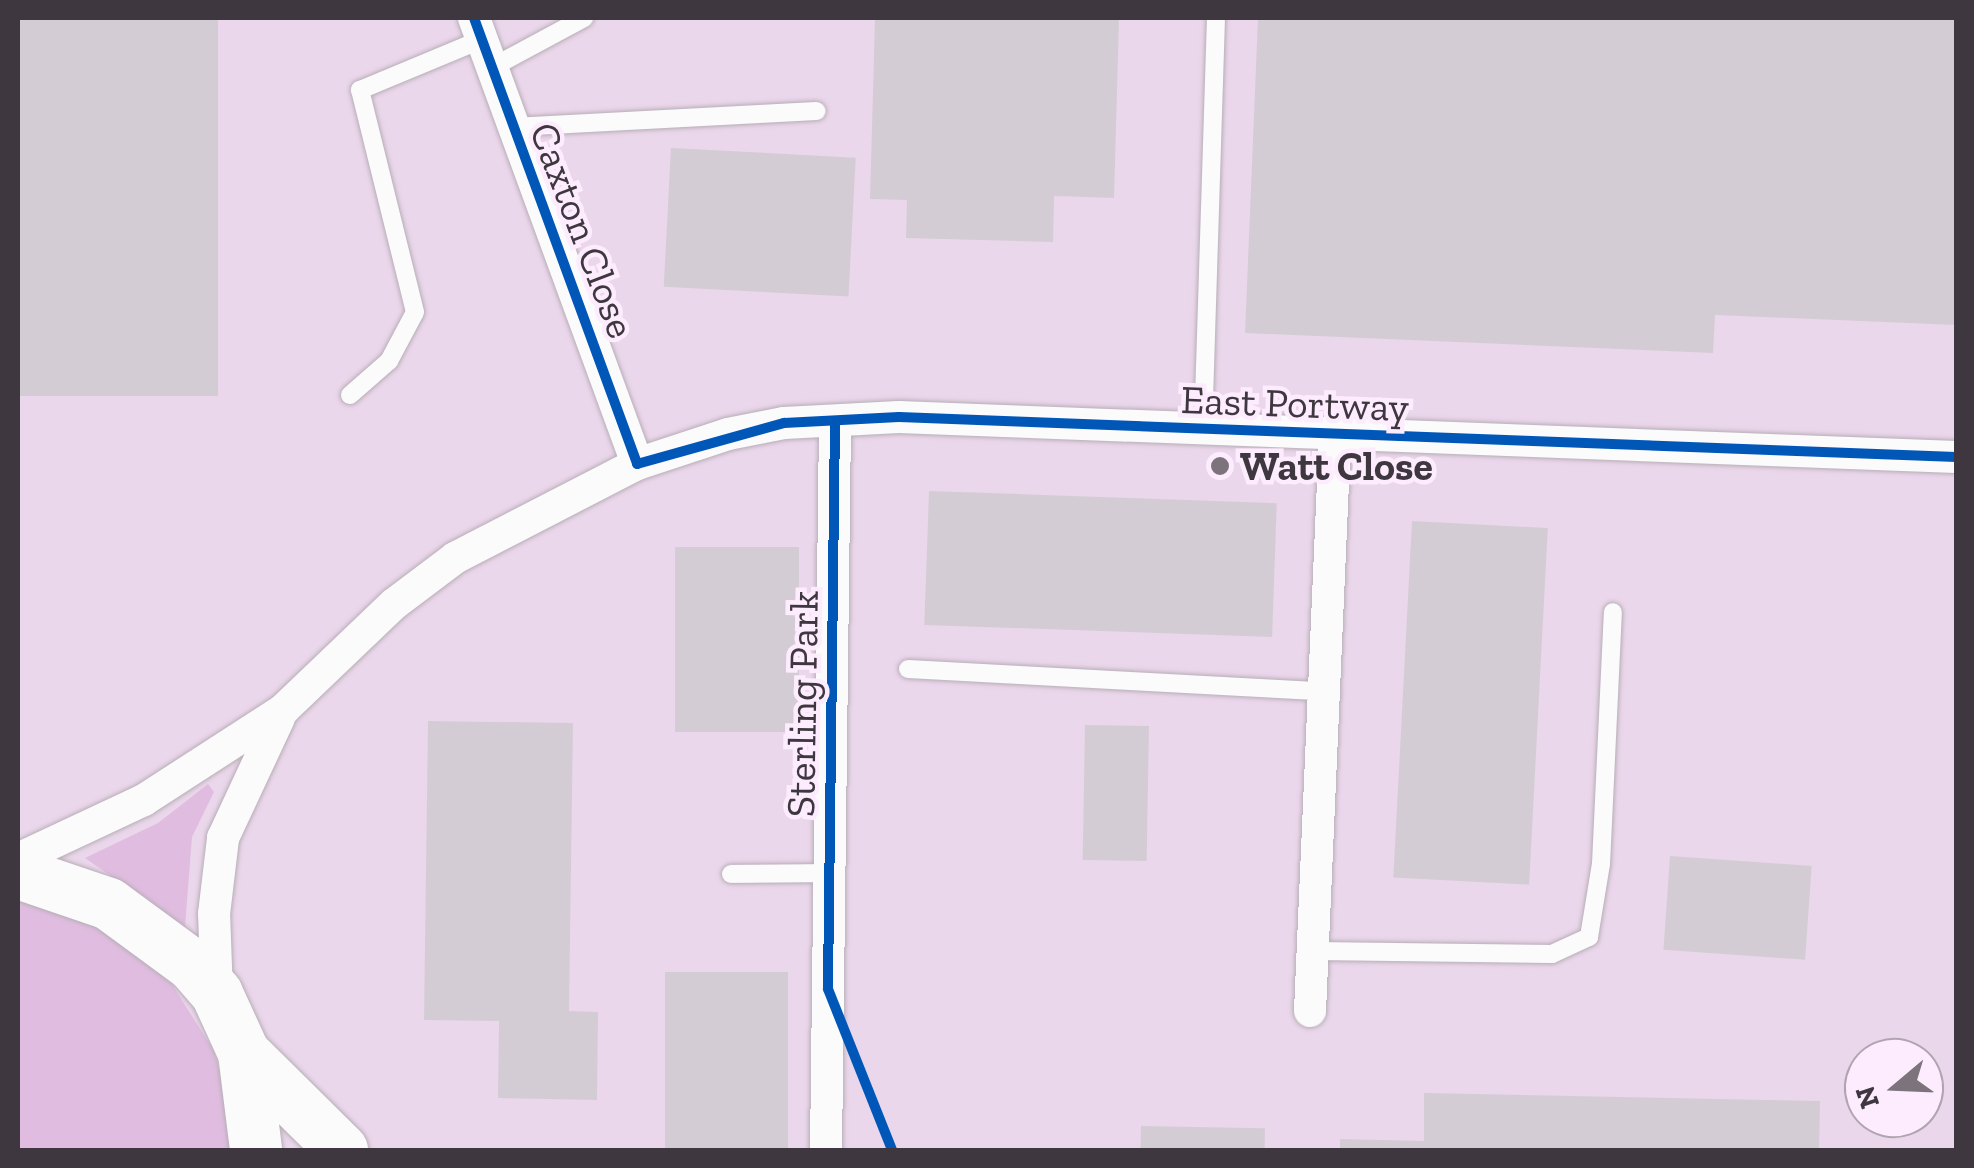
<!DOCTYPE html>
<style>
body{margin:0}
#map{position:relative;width:1974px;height:1168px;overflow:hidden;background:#ede2ed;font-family:"Zilla Slab",serif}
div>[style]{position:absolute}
.built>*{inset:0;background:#ebd7eb}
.green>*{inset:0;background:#e0bde0}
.building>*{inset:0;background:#d4ccd4;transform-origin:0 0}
.roads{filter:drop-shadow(0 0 2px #b7aeb7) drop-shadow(0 0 2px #b7aeb7)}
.lane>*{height:18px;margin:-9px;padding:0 9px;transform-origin:9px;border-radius:9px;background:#fcfbfc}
.street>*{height:32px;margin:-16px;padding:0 16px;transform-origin:16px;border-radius:16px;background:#fcfbfc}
.primary>*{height:52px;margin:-26px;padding:0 26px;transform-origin:26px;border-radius:26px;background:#fcfbfc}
.cycleway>*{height:10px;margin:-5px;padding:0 5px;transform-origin:5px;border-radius:5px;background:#0057b8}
.dots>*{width:28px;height:28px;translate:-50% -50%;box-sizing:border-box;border:5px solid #fdecfd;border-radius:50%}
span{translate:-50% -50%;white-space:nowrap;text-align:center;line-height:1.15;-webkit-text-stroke:9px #fdecfd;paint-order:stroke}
.street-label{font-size:40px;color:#3f373f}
.poi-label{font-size:40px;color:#3f373f;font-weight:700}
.left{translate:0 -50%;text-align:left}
.frame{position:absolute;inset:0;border:20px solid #3f373f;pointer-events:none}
.north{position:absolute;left:1844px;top:1038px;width:100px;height:100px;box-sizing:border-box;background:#fdecfd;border:2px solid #b1a4b1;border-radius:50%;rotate:251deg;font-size:28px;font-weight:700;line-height:40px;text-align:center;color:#3f373f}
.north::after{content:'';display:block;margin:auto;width:35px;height:45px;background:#7c737c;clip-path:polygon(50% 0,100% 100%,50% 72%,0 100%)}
</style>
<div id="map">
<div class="built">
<i style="clip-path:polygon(evenodd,18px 18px,1956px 18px,1956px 1150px,18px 1150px,18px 18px,1864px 1058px,1924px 1058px,1924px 1118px,1864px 1118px,1864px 1058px)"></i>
</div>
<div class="green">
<i style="clip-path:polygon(208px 784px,214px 792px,192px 837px,185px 927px,85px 858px,158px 823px)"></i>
<i style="clip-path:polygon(18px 898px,99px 925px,171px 983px,214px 1051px,228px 1100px,231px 1150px,18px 1150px)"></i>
</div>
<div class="building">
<i style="left:18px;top:18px;width:200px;height:378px"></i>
<i style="clip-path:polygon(875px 18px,1119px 18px,1114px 198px,1054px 196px,1053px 242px,906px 238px,907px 200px,870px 199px)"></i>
<i style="clip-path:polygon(1258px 18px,1956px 18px,1956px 325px,1715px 315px,1713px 353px,1245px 333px)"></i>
<i style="left:671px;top:148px;width:185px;height:139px;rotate:3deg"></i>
<i style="left:929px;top:491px;width:348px;height:134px;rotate:2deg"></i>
<i style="left:1412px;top:521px;width:136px;height:357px;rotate:3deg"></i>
<i style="left:675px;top:547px;width:124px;height:185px"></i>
<i style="clip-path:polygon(428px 721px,573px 723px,569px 1011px,598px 1012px,597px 1100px,498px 1098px,499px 1021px,424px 1020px)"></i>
<i style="left:1085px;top:725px;width:64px;height:135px;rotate:1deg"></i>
<i style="left:1670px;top:856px;width:142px;height:94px;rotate:4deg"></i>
<i style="left:665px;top:972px;width:123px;height:178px"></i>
<i style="clip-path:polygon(1424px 1093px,1820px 1101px,1819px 1150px,1340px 1150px,1340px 1139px,1424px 1141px)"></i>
<i style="left:1141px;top:1126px;width:124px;height:24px;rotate:1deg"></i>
</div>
<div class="roads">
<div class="lane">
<i style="left:491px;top:68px;width:106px;rotate:-28.3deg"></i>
<i style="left:512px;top:127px;width:305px;rotate:-3deg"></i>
<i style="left:350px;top:395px;width:52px;rotate:-41.1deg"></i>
<i style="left:389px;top:361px;width:55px;rotate:-62deg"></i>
<i style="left:415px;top:312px;width:229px;rotate:-103.9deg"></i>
<i style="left:360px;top:90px;width:130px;rotate:-22.6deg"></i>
<i style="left:1203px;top:431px;width:413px;rotate:-88.2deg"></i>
<i style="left:908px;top:669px;width:413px;rotate:3.1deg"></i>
<i style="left:731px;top:874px;width:97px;rotate:-0.6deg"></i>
<i style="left:1315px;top:951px;width:237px;rotate:0.7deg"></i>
<i style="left:1552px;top:954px;width:41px;rotate:-24.7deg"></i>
<i style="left:1589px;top:937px;width:74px;rotate:-80.7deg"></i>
<i style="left:1601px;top:864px;width:252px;rotate:-87.3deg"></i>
</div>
<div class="street">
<i style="left:474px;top:18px;width:475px;rotate:69.9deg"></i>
<i style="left:18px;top:859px;width:139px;rotate:-25.1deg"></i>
<i style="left:144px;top:800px;width:166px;rotate:-32.9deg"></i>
<i style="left:283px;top:710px;width:153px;rotate:-43.7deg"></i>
<i style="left:394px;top:604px;width:76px;rotate:-37deg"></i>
<i style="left:455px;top:558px;width:205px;rotate:-27.3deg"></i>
<i style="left:637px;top:464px;width:96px;rotate:-18.2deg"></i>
<i style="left:728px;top:434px;width:57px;rotate:-11.1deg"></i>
<i style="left:784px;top:423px;width:115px;rotate:-3deg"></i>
<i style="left:899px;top:417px;width:1058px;rotate:2.17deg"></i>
<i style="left:217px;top:994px;width:80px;rotate:-92.1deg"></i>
<i style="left:214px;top:914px;width:77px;rotate:-83.2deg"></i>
<i style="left:223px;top:838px;width:132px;rotate:-65deg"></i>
<i style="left:1310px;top:1011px;width:577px;rotate:-87.51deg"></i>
<i style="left:826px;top:1150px;width:729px;rotate:-89.29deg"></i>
</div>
<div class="primary">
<i style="left:18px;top:873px;width:96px;rotate:18.8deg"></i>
<i style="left:109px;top:904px;width:103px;rotate:36.3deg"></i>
<i style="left:192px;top:965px;width:38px;rotate:49deg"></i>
<i style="left:217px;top:994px;width:65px;rotate:65.4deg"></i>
<i style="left:244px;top:1053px;width:98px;rotate:82.9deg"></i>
<i style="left:244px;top:1053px;width:138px;rotate:44.7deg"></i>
</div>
</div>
<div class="cycleway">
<i style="left:474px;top:18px;width:475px;rotate:69.9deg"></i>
<i style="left:637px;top:464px;width:153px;rotate:-15.6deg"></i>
<i style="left:784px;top:423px;width:115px;rotate:-3deg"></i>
<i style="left:899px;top:417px;width:1058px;rotate:2.17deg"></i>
<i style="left:835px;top:421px;width:568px;rotate:90.71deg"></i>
<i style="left:828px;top:989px;width:173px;rotate:68.3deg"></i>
</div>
<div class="dots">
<i style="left:1220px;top:466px;background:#7c737c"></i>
</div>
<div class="street-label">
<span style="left:583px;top:230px;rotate:69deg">Caxton Close</span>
<span style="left:1295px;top:403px;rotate:2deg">East Portway</span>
<span style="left:802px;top:704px;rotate:-89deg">Sterling Park</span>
</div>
<div class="poi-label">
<span class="left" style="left:1240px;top:466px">Watt Close</span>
</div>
<div class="frame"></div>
<div class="north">N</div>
</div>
